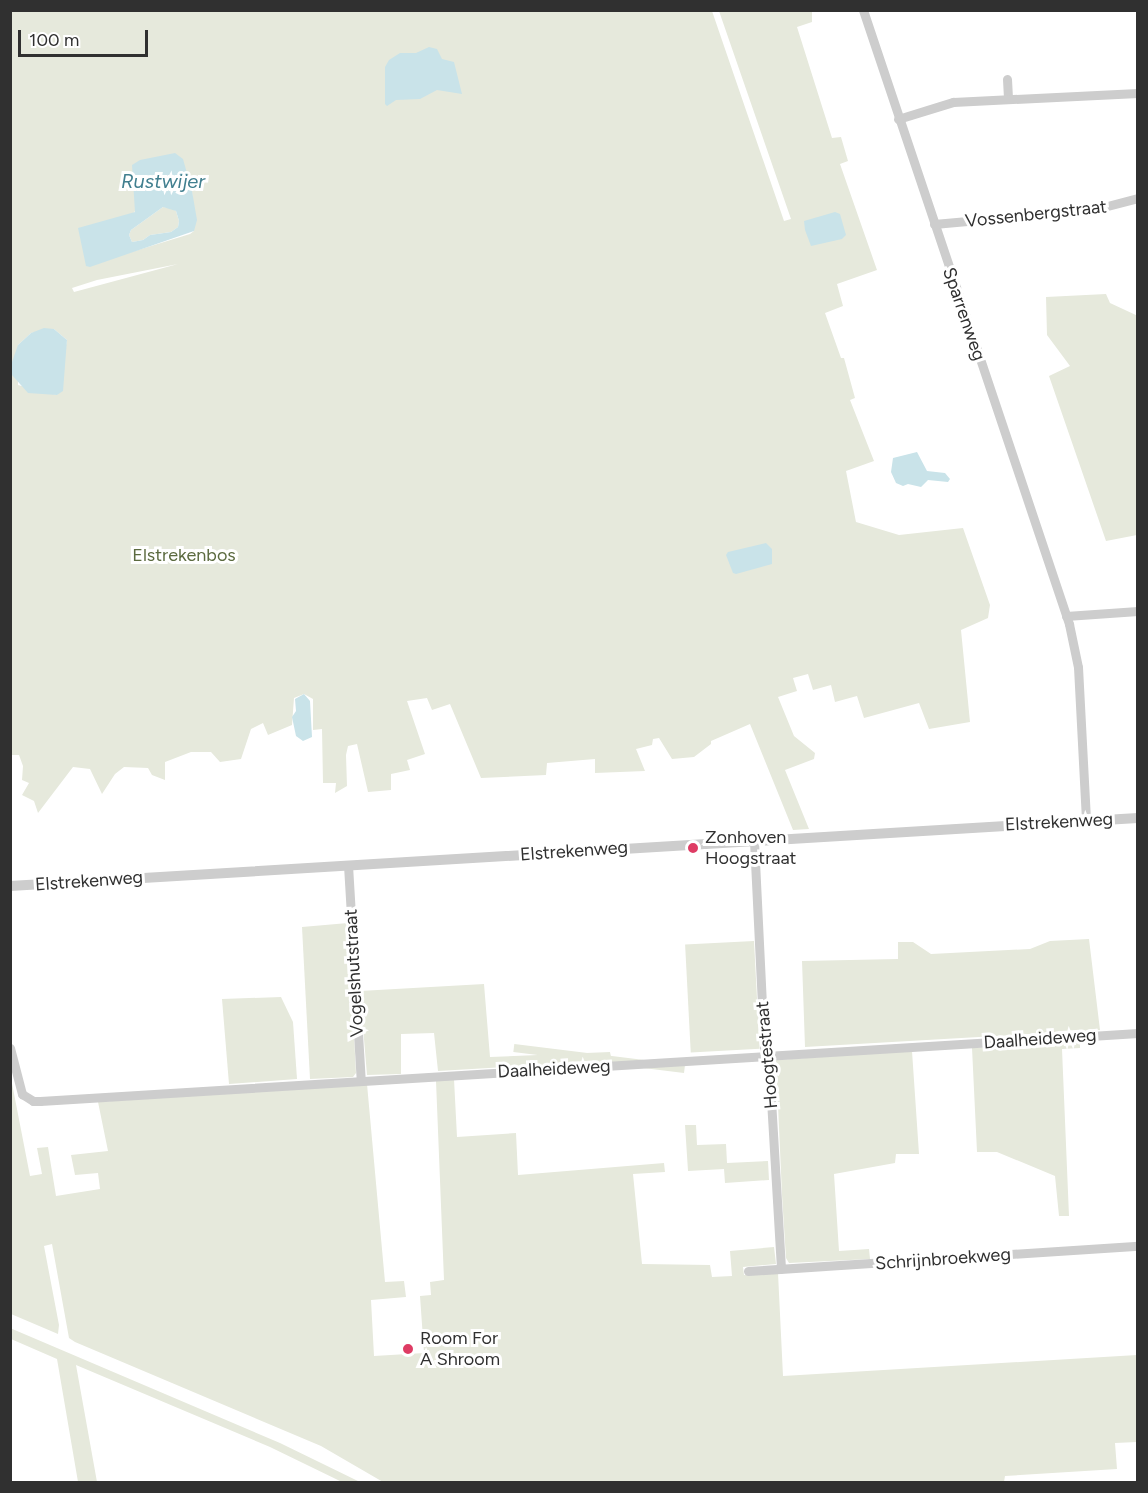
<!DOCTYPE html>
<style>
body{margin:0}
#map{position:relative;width:1148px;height:1493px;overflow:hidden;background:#fff;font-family:Figtree,sans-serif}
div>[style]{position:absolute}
.green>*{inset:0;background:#e6e9dc;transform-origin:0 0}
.water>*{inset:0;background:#c9e3e9}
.minor>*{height:9px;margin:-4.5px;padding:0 4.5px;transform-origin:4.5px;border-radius:4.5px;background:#cdcdcd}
.tertiary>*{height:10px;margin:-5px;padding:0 5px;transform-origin:5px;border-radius:5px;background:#cdcdcd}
.dots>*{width:16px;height:16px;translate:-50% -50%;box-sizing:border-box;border:3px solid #fff;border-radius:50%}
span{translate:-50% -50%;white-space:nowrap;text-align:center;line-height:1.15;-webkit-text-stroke:6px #fff;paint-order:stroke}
.street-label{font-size:18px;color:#303030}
.park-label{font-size:18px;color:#5b6a3f}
.poi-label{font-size:18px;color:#303030}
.left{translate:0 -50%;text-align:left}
.water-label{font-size:20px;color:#417f8f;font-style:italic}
.frame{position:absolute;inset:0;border:12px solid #303030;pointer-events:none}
.scale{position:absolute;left:18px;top:30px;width:130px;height:27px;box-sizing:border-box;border:3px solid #303030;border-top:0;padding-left:8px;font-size:18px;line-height:21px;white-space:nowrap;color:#303030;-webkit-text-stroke:4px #fff;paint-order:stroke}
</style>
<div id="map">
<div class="green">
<i style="clip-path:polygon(evenodd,10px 11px,712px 11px,784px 221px,791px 219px,719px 11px,812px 11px,812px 22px,797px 27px,832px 138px,841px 137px,848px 161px,840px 164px,877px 270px,837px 284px,843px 306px,825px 313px,841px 358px,844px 358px,855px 398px,850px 400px,874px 461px,846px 471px,856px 522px,899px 535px,963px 528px,990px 605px,988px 618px,961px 630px,970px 722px,929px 729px,919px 703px,864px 718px,857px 696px,835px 702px,831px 685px,813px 690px,808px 674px,793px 678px,797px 691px,778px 697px,794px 736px,815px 753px,814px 759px,785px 770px,809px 829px,793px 830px,750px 724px,711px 741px,711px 744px,694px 757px,672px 759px,659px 738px,653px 739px,652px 745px,636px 749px,645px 771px,595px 773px,595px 759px,547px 763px,546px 775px,481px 778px,450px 704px,432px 710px,427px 698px,407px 701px,425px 754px,407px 760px,410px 770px,391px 774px,391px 790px,368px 792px,357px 744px,348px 746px,346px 755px,347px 786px,335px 793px,336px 783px,323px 783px,322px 729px,313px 730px,313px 699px,304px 694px,294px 698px,292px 725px,268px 735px,263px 723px,251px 729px,241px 759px,220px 762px,211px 752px,191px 752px,165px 762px,165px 780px,152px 775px,148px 768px,124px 767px,115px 774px,102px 794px,90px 769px,73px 767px,38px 813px,34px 801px,22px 795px,29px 783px,22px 780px,23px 766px,19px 755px,10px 755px,10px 11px,192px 191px,194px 231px,190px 234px,86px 266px,137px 209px,192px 191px,10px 11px,178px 264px,74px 292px,72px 288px,97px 280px,178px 264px,10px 11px,54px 329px,67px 340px,57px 395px,18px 385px,18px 345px,31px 333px,54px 329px)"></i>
<i style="clip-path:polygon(163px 207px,171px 208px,176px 211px,179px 221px,178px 227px,171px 232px,150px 235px,143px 240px,132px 242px,129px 235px,131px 230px)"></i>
<i style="clip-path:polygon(1106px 294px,1110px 303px,1138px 316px,1137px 535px,1106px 541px,1049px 376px,1070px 366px,1047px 335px,1046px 297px)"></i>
<i style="clip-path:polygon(348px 923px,356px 1073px,353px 1077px,310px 1079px,302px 927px)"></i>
<i style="clip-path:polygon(1089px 939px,1100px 1030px,805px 1047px,802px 961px,898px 959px,898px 942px,913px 942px,931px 954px,1030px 949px,1050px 941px)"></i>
<i style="left:754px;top:941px;width:108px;height:69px;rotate:87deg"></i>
<i style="clip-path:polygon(484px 984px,490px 1057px,610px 1052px,612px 1061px,438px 1071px,434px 1033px,401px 1034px,401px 1074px,367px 1075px,360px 991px)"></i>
<i style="clip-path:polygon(281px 997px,293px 1022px,297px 1079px,229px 1084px,222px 999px)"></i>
<i style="clip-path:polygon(1080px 1042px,1080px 1048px,1062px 1049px,1069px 1216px,1059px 1216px,1055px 1176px,997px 1152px,977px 1152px,972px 1048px)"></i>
<i style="clip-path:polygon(912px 1051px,919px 1154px,896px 1154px,895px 1163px,834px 1174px,839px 1251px,869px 1249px,870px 1259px,789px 1263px,786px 1258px,782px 1195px,776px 1060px)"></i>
<i style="left:685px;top:1065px;width:8px;height:172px;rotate:97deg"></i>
<i style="clip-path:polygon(10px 1073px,30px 1176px,42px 1174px,37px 1148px,48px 1147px,56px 1196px,100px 1189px,98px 1173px,75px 1175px,71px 1155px,108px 1151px,98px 1102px,367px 1084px,385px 1282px,404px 1281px,406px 1297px,371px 1300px,374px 1356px,424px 1353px,420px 1296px,431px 1295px,430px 1282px,444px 1280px,436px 1081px,454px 1079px,457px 1137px,516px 1133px,518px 1175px,664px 1163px,665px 1172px,633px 1174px,642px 1264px,710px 1265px,712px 1277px,732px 1276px,730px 1251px,774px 1247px,776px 1264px,743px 1267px,744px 1275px,778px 1273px,783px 1376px,1137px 1355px,1137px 1442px,1115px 1443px,1117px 1469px,1005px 1476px,1004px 1482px,383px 1482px,321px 1446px,75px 1342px,69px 1338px,52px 1244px,44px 1246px,59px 1325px,58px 1334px,11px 1314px)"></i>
<i style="clip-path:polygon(685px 1125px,696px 1125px,697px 1145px,726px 1144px,727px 1163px,768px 1161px,769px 1180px,725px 1183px,724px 1169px,688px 1171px)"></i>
<i style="clip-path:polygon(10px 1328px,280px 1443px,360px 1482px,342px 1482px,270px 1447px,76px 1365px,97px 1482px,78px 1482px,57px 1359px,11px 1339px)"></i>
</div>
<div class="water">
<i style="clip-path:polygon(429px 47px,437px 49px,442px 59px,454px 62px,462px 94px,437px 90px,420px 99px,396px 100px,387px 106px,385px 104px,385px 67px,389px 60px,400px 53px,416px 53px)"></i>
<i style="clip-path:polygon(evenodd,175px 153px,183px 159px,192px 191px,197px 220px,194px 231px,90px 267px,86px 266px,78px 228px,135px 212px,132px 165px,140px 160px,175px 153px,163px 207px,176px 211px,179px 221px,178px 227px,171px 232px,150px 235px,143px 240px,132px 242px,129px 235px,131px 230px,163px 207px)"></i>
<i style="clip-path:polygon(835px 212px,840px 214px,846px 235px,842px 239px,811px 246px,805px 230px,804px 221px)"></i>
<i style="clip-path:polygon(44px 328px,54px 329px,67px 340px,63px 391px,57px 395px,28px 393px,12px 375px,12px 362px,18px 345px,31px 333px)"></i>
<i style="clip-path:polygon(917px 452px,927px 471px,945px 473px,950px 479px,948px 482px,928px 480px,921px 487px,908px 484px,903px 486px,896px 483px,891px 472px,893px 458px)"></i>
<i style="clip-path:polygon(766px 543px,772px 549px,772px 564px,736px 574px,733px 573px,726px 555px,728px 552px)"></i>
<i style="clip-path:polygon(304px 694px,310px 701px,312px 737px,303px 741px,296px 736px,292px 717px,296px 711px,295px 699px)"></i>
</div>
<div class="minor">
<i style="left:863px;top:10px;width:648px;rotate:71.45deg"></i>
<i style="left:1069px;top:624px;width:44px;rotate:78.2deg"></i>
<i style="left:1078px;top:667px;width:154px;rotate:87deg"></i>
<i style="left:1007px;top:79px;width:20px;rotate:87deg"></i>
<i style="left:898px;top:119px;width:58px;rotate:-17.2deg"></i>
<i style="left:953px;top:102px;width:185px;rotate:-2.8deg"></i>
<i style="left:934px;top:224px;width:159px;rotate:-5.1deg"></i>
<i style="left:1092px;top:210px;width:48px;rotate:-14.6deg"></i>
<i style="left:1066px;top:616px;width:72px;rotate:-4deg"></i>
<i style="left:754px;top:841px;width:206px;rotate:87.2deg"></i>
<i style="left:764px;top:1047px;width:20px;rotate:75deg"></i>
<i style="left:769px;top:1066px;width:203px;rotate:86.6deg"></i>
<i style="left:348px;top:865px;width:216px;rotate:86.6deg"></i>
<i style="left:10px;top:1048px;width:48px;rotate:75.4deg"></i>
<i style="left:22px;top:1094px;width:13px;rotate:32deg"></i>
<i style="left:33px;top:1101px;width:7px"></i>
<i style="left:40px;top:1101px;width:1100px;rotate:-3.54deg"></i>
<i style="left:748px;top:1271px;width:391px;rotate:-3.7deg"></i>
</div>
<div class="tertiary">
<i style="left:10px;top:886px;width:1130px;rotate:-3.45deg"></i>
</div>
<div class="dots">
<i style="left:693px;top:848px;background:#de3c64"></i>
<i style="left:408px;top:1349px;background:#de3c64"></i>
</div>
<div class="street-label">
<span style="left:1036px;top:214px;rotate:-6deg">Vossenbergstraat</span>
<span style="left:964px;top:314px;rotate:71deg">Sparrenweg</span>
<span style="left:1059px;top:822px;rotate:-3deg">Elstrekenweg</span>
<span style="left:574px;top:851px;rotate:-4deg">Elstrekenweg</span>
<span style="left:89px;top:881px;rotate:-4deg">Elstrekenweg</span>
<span style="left:354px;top:973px;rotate:-93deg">Vogelshutstraat</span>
<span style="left:1040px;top:1039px;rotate:-4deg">Daalheideweg</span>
<span style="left:767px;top:1055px;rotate:-95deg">Hoogtestraat</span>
<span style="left:554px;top:1069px;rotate:-3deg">Daalheideweg</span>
<span style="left:943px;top:1259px;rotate:-4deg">Schrijnbroekweg</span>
</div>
<div class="park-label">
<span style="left:184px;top:555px">Elstrekenbos</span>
</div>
<div class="poi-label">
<span class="left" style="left:705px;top:848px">Zonhoven<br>Hoogstraat</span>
<span class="left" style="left:420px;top:1349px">Room For<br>A Shroom</span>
</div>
<div class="water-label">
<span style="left:163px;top:181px">Rustwijer</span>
</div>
<div class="frame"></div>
<div class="scale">100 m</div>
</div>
